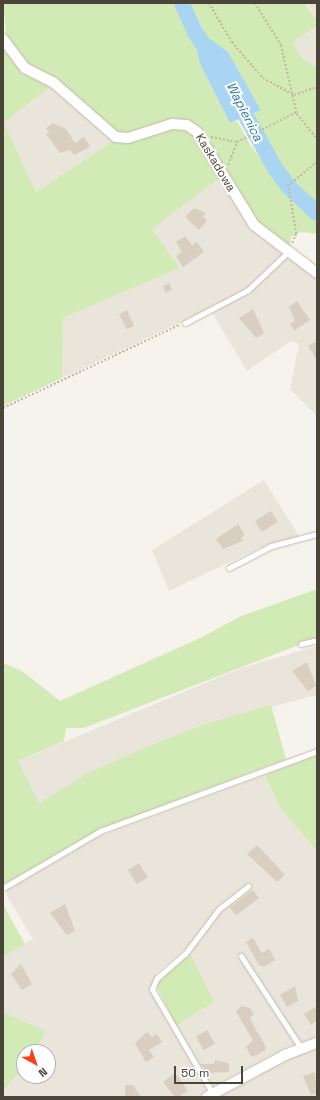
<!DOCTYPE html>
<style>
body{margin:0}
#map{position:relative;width:320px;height:1100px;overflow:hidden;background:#f6f3ec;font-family:"Space Grotesk",sans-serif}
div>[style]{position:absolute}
.residential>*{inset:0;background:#eae5da}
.green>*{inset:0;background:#d2eab5}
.water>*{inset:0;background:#a9d4f2}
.river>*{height:16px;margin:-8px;padding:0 8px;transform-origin:8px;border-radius:8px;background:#a9d4f2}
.building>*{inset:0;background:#d8cfc1;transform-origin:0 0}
.path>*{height:1.5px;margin-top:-0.75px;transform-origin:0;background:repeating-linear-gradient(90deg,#c4b79f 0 2px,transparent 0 4px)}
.roads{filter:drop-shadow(0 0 1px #c2bbae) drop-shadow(0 0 1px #c2bbae)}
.service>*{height:5px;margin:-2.5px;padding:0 2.5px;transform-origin:2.5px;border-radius:2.5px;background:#fff}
.minor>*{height:10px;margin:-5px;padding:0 5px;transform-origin:5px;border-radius:5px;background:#fff}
span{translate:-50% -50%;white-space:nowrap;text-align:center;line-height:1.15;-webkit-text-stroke:4px #fff;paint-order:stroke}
.street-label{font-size:12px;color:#4b4439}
.water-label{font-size:13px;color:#2e7ab2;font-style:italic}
.frame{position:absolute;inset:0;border:4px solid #4b4439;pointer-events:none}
.north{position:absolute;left:16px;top:1044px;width:40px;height:40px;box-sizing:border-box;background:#fff;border:1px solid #b7b4b0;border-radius:50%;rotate:140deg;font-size:11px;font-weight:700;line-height:16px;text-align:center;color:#4b4439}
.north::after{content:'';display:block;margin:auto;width:14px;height:18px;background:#fc3f1d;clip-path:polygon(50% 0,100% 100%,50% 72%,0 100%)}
.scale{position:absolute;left:174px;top:1066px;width:69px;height:18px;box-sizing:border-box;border:2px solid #4b4439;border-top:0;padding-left:5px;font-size:12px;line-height:14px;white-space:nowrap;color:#4b4439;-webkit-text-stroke:3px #fff;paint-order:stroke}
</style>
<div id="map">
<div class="residential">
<i style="clip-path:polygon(305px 3px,317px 3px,317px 21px,308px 6px)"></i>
<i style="clip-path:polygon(317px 26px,317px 68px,302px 58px,293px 42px)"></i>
<i style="clip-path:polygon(52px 85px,116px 139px,36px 192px,4px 123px)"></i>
<i style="clip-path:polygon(221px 177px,317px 277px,317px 416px,290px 389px,299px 344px,291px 341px,247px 371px,210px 309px,62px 378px,63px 318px,180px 268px,152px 229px)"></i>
<i style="clip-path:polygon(264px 480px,299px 536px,259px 548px,169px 591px,152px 550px)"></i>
<i style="clip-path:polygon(317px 646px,317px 695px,202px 725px,86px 774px,39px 803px,18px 761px,241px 668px)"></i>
<i style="clip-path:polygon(265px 775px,280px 808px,317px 851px,317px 1037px,287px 1047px,212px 1087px,176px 1026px,214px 1002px,189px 958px,192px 955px,185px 949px,156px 973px,151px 989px,206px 1086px,205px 1094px,199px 1097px,3px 1097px,3px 1091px,24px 1067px,24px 1076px,48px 1076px,48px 1052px,34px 1052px,46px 1031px,3px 1012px,3px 957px,33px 939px,7px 896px,7px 890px,95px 838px)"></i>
<i style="clip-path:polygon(317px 1047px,317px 1097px,216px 1097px,270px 1068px)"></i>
</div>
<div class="green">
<i style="clip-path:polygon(3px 3px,177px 3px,195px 42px,200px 64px,230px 123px,237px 121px,251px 146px,285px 189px,317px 218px,317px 234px,301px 232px,291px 237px,290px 247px,266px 234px,188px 123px,123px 135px,113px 131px,27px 67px,7px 43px)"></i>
<i style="clip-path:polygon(191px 3px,305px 3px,317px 21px,317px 26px,293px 42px,302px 58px,317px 68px,317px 207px,280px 166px,253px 114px,261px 110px,228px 52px,206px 36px)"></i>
<i style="clip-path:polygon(3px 45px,52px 85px,4px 123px,36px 192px,116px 139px,179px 125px,193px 130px,221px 177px,152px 229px,180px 268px,63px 318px,62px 378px,3px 406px)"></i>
<i style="clip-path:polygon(317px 589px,317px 638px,84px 728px,66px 728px,64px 741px,18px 761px,39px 803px,86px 774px,137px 751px,202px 725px,271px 705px,286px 759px,109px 826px,3px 885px,3px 663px,22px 671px,60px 701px,200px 638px,241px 616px)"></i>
<i style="clip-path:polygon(317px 755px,317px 851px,280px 808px,265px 775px)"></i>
<i style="clip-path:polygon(3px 904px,25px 944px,3px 957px)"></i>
<i style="clip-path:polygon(189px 952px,214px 1002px,176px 1026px,156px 985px)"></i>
<i style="clip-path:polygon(3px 1012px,46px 1031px,34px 1052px,24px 1052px,24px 1067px,3px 1091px)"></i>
</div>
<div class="water">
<i style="clip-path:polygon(206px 36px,228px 52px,261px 110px,230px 123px,200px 64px,195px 42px)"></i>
</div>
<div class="river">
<i style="left:182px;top:3px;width:32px;rotate:66deg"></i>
<i style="left:195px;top:32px;width:30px;rotate:56deg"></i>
<i style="left:236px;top:98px;width:80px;rotate:60.9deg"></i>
<i style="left:275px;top:168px;width:22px;rotate:54deg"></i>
<i style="left:288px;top:186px;width:40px;rotate:43deg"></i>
</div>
<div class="building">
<i style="clip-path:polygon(53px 123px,66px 129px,75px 143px,84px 137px,90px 147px,74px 155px,70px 150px,60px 153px,46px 134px,49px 132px,46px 128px)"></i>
<i style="clip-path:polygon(194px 208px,206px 213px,203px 216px,207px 221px,199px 230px,185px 217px)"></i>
<i style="clip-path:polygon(185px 236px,192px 245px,197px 242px,204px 252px,183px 267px,176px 256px,182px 252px,176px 242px)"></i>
<i style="clip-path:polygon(169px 283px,172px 289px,166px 293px,163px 286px)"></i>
<i style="clip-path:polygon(297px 301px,310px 320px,294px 331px,290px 324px,295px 321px,289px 307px)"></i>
<i style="clip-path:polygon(253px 309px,264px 333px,256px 338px,239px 318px)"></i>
<i style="clip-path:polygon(127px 310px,134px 326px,127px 329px,119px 314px)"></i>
<i style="clip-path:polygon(317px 341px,317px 360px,308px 346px)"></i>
<i style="left:271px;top:511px;width:13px;height:19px;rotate:58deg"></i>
<i style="clip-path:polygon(238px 524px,245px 535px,241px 538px,243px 541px,223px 549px,216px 539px)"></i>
<i style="clip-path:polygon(307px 662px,316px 686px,308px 691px,292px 671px)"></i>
<i style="clip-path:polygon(257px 845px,285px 875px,277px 882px,247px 854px)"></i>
<i style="left:139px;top:863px;width:17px;height:13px;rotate:59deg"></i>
<i style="left:253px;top:890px;width:10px;height:29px;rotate:53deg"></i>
<i style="clip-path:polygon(65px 904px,75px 931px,67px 935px,50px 913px)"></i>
<i style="clip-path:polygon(253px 938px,262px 953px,269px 949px,275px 960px,264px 967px,259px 965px,246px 942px)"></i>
<i style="clip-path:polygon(21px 964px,32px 984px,22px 990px,11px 974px)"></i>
<i style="clip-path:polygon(295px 986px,298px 1001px,287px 1007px,280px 995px)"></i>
<i style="clip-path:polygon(241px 1006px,250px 1008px,254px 1015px,250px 1017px,253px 1025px,264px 1043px,266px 1049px,257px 1055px,251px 1056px,246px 1047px,253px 1040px,236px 1012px)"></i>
<i style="clip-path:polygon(317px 1006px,317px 1021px,311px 1025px,304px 1014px)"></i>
<i style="left:207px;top:1030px;width:16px;height:13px;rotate:60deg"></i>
<i style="clip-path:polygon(147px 1032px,152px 1037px,157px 1034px,162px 1042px,149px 1050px,154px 1057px,146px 1062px,135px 1043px)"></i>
<i style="clip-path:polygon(215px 1060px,229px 1063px,229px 1072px,209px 1073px,200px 1064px,214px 1064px)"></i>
<i style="clip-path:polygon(315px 1072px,317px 1093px,311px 1095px,303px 1076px)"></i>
<i style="clip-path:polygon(175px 1073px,188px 1091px,179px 1097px,175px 1097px,163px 1082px)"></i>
<i style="clip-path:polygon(125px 1085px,133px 1085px,141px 1097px,125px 1097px)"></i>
</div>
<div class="path">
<i style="left:209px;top:3px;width:45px;rotate:59.5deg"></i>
<i style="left:232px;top:42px;width:48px;rotate:49.3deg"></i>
<i style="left:263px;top:78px;width:35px;rotate:29deg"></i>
<i style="left:294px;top:95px;width:24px;rotate:-19deg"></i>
<i style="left:255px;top:3px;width:49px;rotate:58.2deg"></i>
<i style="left:281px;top:45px;width:71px;rotate:76.9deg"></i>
<i style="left:297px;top:114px;width:32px;rotate:51deg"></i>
<i style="left:211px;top:137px;width:26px;rotate:11deg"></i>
<i style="left:228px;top:165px;width:25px;rotate:-69deg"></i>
<i style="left:237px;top:142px;width:67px;rotate:-26.6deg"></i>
<i style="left:292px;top:243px;width:10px;rotate:-66deg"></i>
<i style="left:296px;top:234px;width:49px;rotate:-99.5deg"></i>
<i style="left:288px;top:186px;width:38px;rotate:-40deg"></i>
<i style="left:3px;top:408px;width:195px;rotate:-25.2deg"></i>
</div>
<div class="roads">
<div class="service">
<i style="left:185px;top:323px;width:71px;rotate:-27.6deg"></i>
<i style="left:248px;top:290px;width:55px;rotate:-43.5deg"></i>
<i style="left:229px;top:568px;width:47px;rotate:-27.6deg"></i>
<i style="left:271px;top:546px;width:48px;rotate:-14.6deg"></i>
<i style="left:301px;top:644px;width:16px;rotate:-14deg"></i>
<i style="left:3px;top:888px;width:113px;rotate:-30.4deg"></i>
<i style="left:100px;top:831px;width:231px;rotate:-20.2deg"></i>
<i style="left:241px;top:956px;width:110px;rotate:56.9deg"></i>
<i style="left:213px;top:1094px;width:121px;rotate:-120.2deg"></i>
<i style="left:152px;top:989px;width:12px;rotate:-66deg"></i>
<i style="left:157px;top:978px;width:37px;rotate:-41deg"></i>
<i style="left:185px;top:954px;width:56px;rotate:-52.9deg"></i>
<i style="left:219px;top:909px;width:37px;rotate:-38deg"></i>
</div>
<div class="minor">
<i style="left:3px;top:39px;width:36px;rotate:53deg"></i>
<i style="left:25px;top:68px;width:33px;rotate:27deg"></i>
<i style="left:54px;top:83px;width:82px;rotate:41.1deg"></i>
<i style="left:116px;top:137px;width:12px;rotate:5deg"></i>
<i style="left:128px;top:138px;width:46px;rotate:-17.7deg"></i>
<i style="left:172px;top:124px;width:15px;rotate:4deg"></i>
<i style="left:187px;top:125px;width:12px;rotate:35deg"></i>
<i style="left:197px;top:132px;width:109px;rotate:58.5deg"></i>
<i style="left:254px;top:225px;width:79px;rotate:37.3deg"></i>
<i style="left:207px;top:1097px;width:89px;rotate:-28.3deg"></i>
<i style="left:285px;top:1055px;width:34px;rotate:-21deg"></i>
</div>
</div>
<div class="street-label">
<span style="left:215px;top:163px;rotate:59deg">Kaskadowa</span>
</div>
<div class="water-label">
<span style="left:244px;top:112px;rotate:63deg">Wapienica</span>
</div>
<div class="frame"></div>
<div class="north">N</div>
<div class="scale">50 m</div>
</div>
